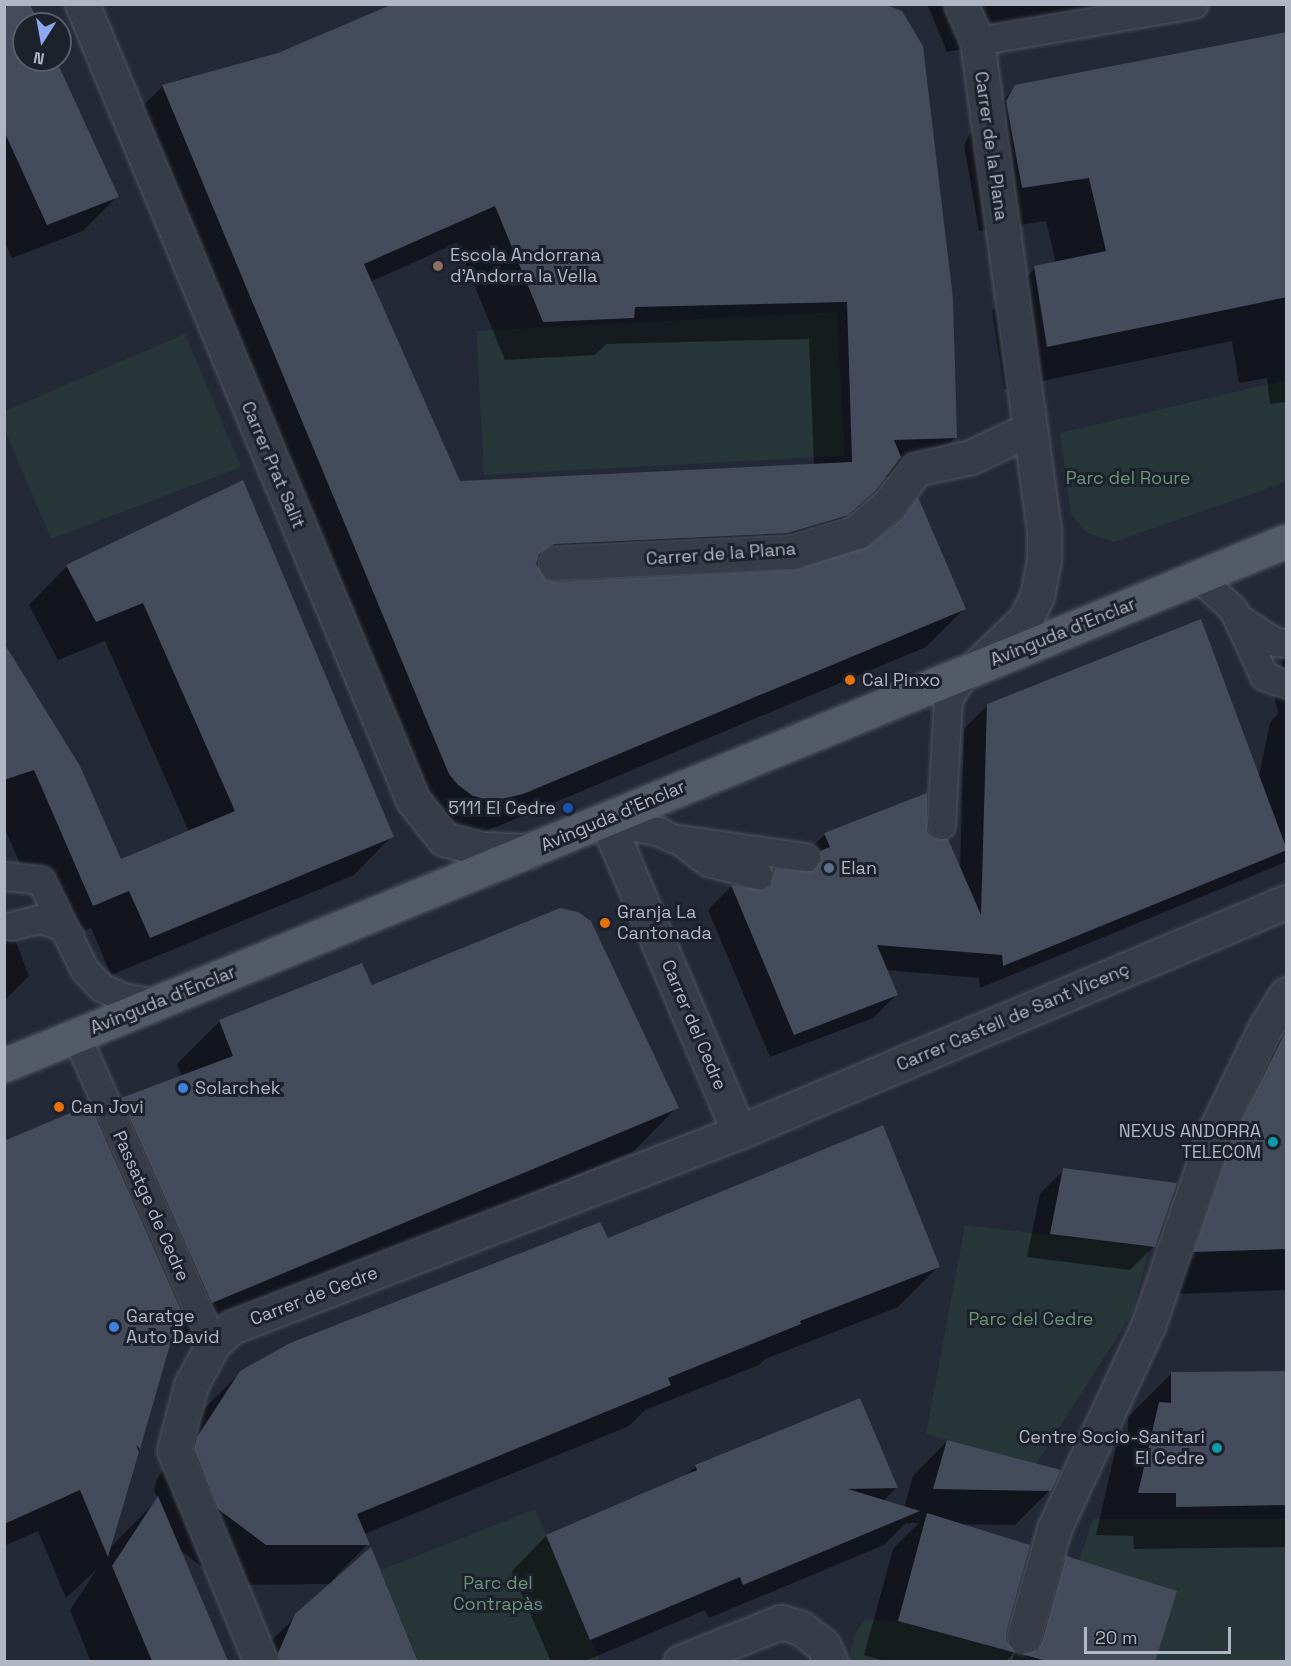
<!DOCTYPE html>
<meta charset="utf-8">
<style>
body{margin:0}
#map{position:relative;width:1291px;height:1666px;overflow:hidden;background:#232937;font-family:"Space Grotesk",sans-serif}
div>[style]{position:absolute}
.green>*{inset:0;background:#263639;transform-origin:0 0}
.shadow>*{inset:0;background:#0007}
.building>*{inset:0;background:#444c5c}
.roads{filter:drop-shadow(0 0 2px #515663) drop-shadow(0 0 2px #515663)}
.service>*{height:27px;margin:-13.5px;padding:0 13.5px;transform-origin:13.5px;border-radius:13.5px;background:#363c48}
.minor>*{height:33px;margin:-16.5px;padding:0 16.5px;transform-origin:16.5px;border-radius:16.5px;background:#363c48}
.primary>*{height:33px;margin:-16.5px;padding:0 16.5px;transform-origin:16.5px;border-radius:16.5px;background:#545b68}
.dots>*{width:16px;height:16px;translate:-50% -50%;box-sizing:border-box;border:3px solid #1c212c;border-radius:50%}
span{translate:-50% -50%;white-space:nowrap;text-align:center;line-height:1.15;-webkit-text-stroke:6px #1c212c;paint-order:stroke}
.street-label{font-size:18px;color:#b1b6c4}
.poi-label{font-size:18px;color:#b1b6c4}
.left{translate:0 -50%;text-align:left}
.right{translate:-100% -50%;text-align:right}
.park-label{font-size:18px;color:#6b9378}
.frame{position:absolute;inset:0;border:6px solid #b1b6c4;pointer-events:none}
.north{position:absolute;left:12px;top:12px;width:60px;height:60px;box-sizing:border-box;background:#1c212c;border:2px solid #585d69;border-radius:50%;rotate:191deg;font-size:16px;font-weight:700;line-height:24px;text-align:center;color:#b1b6c4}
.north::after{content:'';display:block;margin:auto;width:21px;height:27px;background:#8ca7ee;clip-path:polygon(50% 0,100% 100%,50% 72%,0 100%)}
.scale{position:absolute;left:1084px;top:1627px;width:147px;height:27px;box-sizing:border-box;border:3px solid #b1b6c4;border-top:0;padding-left:8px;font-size:18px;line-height:21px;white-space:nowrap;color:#b1b6c4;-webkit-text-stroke:4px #1c212c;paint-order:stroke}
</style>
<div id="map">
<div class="green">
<i style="left:837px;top:312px;width:144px;height:361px;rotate:87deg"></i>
<i style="clip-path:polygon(185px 334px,241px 467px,51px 539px,5px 430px,5px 411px)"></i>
<i style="clip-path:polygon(1286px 380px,1286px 482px,1114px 542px,1086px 532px,1071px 514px,1060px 433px)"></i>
<i style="clip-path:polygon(965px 1225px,1150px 1247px,1132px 1314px,1036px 1464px,926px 1434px)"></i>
<i style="clip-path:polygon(535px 1509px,600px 1661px,418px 1661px,381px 1570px)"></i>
<i style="clip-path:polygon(1093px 1519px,1286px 1519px,1286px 1661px,1045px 1662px)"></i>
<i style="clip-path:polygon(865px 1619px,898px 1621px,1044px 1661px,848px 1662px,855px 1634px)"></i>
</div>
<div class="shadow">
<i style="clip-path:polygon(evenodd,878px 4px,955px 438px,917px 476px,885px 477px,808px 553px,749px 571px,549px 580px,556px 583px,796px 572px,870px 548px,918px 500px,964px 609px,926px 647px,484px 832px,454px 838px,435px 833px,125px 124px,163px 86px,878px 4px,457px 243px,505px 360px,595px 355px,606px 344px,809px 339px,814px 465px,459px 483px,370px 282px,457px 243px)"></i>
<i style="clip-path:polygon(927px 4px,1205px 4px,947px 52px)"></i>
<i style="clip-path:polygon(4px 17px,38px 24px,24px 24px,24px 60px,54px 60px,117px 197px,83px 231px,12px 258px,4px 241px)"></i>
<i style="clip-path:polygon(1286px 34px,1286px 402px,1270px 404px,1267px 378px,1239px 383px,1232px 341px,1004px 389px,992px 311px,1035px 268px,1056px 263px,1046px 221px,979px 231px,964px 145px,972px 130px,1016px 87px)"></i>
<i style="clip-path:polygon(243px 482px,392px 836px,354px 875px,111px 975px,91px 928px,55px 943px,4px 827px,4px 646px,121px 861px,189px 832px,105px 641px,58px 660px,29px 605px,67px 566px)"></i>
<i style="clip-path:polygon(1286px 644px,1286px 862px,980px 988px,979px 978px,886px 970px,897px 994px,873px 1018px,770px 1057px,708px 910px,731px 887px,755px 891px,776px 870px,802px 872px,806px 868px,801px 858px,824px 835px,925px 795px,925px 832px,960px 871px,964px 729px,987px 706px,1259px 776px,1270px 723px,1278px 714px,1275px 698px)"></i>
<i style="clip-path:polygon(4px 941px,16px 942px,29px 976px,4px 1001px)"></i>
<i style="clip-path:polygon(371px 987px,677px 1107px,634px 1151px,169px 1346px,110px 1548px,158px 1499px,154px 1490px,157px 1479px,200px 1413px,241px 1372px,607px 1240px,938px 1267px,898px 1307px,765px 1359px,759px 1365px,645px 1410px,629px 1426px,364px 1534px,368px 1544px,335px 1577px,417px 1662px,256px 1662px,261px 1650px,331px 1584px,225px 1585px,179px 1549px,227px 1662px,91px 1662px,70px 1610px,97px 1569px,66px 1598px,38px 1531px,4px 1546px,4px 1143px,71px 1118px,97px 1124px,122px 1099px,182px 1077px,177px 1064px,220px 1021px)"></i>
<i style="clip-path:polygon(1285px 1034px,1286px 1290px,1151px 1295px,1242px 1077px)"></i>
<i style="clip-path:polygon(1064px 1170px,1154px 1246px,1130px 1270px,1027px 1257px,1040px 1194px)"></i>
<i style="clip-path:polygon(1286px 1373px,1286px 1547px,1134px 1549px,1133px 1536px,1096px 1535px,1116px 1447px,1128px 1435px,1128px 1417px,1171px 1374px)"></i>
<i style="clip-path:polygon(947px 1441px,1050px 1490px,1015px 1525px,959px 1524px,1004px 1631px,1005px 1642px,1014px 1653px,1005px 1662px,888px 1662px,864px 1655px,893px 1549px,919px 1523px,906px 1523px,884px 1545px,709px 1618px,705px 1610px,583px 1662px,551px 1662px,512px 1571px,546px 1536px,683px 1478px,696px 1466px,896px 1488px,883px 1501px,904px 1508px,913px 1476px)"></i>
<i style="clip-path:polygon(1066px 1558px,1154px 1662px,1012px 1662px,1032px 1592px)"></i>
</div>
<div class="building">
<i style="clip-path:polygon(4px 4px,30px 4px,39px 24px,24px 24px,24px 60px,56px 60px,119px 197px,47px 225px,4px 131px)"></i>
<i style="clip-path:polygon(evenodd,393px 4px,883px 4px,902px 11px,923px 46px,953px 299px,957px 438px,894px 440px,901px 457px,875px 491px,848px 515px,788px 533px,554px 544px,539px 554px,536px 564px,546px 579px,556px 582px,796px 570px,869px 546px,902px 518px,918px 497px,966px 609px,523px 794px,493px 801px,473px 796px,458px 785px,449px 774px,162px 85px,278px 53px,393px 4px,495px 206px,543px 322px,634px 318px,635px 307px,847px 302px,852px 462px,460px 481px,364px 264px,495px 206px)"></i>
<i style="clip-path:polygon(1287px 32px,1287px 297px,1047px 347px,1034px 266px,1106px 251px,1089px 178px,1022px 188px,1006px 101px,1015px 85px)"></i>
<i style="clip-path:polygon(243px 480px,394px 837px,150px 938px,129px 891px,93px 906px,34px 770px,4px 780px,4px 643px,80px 766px,121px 859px,235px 811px,143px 603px,96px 622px,66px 565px)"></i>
<i style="clip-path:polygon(1201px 619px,1287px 850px,1003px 966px,1002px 955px,877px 945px,898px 995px,794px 1035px,731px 885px,762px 890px,770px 886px,775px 869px,812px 871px,821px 860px,820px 851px,830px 847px,824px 833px,927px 793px,927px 832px,933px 838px,948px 839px,981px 915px,987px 704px)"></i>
<i style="clip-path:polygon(560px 908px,578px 912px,591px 921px,679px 1108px,212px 1303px,121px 1098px,233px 1056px,219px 1020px,362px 963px,372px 985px)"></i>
<i style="clip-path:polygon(1287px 1029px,1287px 1249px,1193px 1252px,1233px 1136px)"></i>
<i style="clip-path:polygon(92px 1109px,183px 1315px,178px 1317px,140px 1449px,136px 1445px,139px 1452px,108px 1557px,80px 1490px,4px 1524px,4px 1141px,70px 1113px,72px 1116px)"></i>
<i style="clip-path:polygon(883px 1125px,940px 1267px,800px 1321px,801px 1324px,668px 1378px,671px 1385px,357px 1514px,370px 1545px,266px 1545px,218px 1509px,194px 1449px,197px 1437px,240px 1371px,290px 1343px,600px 1222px,608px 1238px)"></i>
<i style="clip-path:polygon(1063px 1168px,1177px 1183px,1155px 1247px,1050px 1234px)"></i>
<i style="clip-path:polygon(1287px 1371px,1287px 1505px,1176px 1507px,1176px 1493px,1138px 1493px,1159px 1402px,1171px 1403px,1171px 1372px)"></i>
<i style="clip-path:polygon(860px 1398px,898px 1488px,848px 1489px,920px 1511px,743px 1585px,740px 1577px,590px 1640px,546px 1535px,697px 1470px,695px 1465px)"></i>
<i style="clip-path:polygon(947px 1440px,1061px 1470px,1051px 1491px,933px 1489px)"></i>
<i style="clip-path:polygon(158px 1496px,228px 1661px,152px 1661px,112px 1566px)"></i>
<i style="clip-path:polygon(927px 1513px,1030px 1545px,1006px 1632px,1006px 1641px,1016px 1653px,898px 1621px)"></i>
<i style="clip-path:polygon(371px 1547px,418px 1662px,279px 1662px,278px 1653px,295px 1614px)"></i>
<i style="clip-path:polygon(1066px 1556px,1177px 1591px,1155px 1662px,1049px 1662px,1022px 1654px,1037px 1650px,1042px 1642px)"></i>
</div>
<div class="roads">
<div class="service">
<i style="left:977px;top:41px;width:220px;rotate:-9.7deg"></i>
<i style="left:1197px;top:576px;width:49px;rotate:42.5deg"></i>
<i style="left:1233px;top:609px;width:74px;rotate:65.2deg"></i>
<i style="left:1264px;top:676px;width:23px;rotate:20deg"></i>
<i style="left:1237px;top:617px;width:45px;rotate:33.3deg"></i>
<i style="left:1275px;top:642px;width:11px;rotate:5deg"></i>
<i style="left:608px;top:823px;width:51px;rotate:9.1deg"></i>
<i style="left:658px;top:831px;width:16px;rotate:27deg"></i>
<i style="left:672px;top:838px;width:135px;rotate:8.1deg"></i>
<i style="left:941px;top:825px;width:127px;rotate:-86.8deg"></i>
<i style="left:948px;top:698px;width:33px;rotate:-55deg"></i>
<i style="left:682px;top:842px;width:33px;rotate:38deg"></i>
<i style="left:708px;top:862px;width:52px;rotate:14.6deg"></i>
<i style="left:4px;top:876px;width:37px;rotate:6deg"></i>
<i style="left:41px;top:880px;width:99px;rotate:64.2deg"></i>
<i style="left:84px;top:969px;width:25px;rotate:47deg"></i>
<i style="left:101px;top:987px;width:23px;rotate:25deg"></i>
<i style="left:122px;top:997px;width:35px;rotate:10deg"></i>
<i style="left:11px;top:926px;width:30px;rotate:-14deg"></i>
<i style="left:40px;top:919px;width:19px;rotate:18deg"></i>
<i style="left:58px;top:925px;width:15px;rotate:42deg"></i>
<i style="left:76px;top:1035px;width:338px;rotate:66.1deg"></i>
</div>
<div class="minor">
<i style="left:82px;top:4px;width:862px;rotate:67.42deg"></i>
<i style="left:413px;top:800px;width:50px;rotate:51.5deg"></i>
<i style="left:444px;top:839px;width:40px;rotate:14.4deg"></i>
<i style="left:483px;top:849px;width:46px;rotate:2.5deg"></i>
<i style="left:961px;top:4px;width:40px;rotate:66.6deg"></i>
<i style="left:977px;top:41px;width:493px;rotate:82.2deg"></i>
<i style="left:1044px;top:529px;width:31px;rotate:90deg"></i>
<i style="left:1044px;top:560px;width:37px;rotate:101deg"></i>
<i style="left:1037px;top:596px;width:25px;rotate:116deg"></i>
<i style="left:1026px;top:619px;width:65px;rotate:136.2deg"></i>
<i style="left:555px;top:563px;width:236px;rotate:-2.7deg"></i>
<i style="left:791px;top:552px;width:69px;rotate:-16.9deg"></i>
<i style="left:857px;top:532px;width:43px;rotate:-41.2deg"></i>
<i style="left:889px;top:504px;width:44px;rotate:-52.4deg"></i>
<i style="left:916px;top:469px;width:56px;rotate:-12.3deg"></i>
<i style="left:971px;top:457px;width:65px;rotate:-25.4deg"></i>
<i style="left:606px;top:819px;width:340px;rotate:67deg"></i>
<i style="left:1024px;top:1636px;width:111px;rotate:-74.3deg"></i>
<i style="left:1054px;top:1529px;width:224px;rotate:-65.2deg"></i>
<i style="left:1148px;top:1326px;width:208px;rotate:-71deg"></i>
<i style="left:1216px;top:1129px;width:112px;rotate:-64.1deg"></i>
<i style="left:1265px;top:1028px;width:40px;rotate:-58deg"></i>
<i style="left:261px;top:1662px;width:229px;rotate:-112.3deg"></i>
<i style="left:174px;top:1450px;width:67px;rotate:-75.3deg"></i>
<i style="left:191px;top:1385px;width:47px;rotate:-61.8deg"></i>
<i style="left:213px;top:1344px;width:25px;rotate:-42deg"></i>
<i style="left:232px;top:1327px;width:543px;rotate:-21.04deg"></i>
<i style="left:739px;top:1132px;width:593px;rotate:-22.81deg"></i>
<i style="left:680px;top:1662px;width:109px;rotate:-21.6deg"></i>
<i style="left:781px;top:1622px;width:21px;rotate:17deg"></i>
<i style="left:801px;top:1628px;width:28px;rotate:38deg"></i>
<i style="left:823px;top:1645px;width:19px;rotate:65deg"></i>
</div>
<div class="primary">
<i style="left:4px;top:1065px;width:1385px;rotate:-22.23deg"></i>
</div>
</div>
<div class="dots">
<i style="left:438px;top:266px;background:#8d6e63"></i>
<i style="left:850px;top:680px;background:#e8710a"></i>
<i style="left:568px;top:808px;background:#1a4fb4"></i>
<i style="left:829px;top:868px;background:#5c6f8a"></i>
<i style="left:605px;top:923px;background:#e8710a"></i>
<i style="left:183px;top:1088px;background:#3f7fe0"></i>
<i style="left:59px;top:1107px;background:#e8710a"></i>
<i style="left:1273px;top:1142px;background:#0f9aa8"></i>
<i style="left:114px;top:1327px;background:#3f7fe0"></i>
<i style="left:1217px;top:1448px;background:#0f9aa8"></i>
</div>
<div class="street-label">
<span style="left:991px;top:146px;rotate:82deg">Carrer de la Plana</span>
<span style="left:273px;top:465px;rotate:67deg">Carrer Prat Salit</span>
<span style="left:721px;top:554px;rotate:-4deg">Carrer de la Plana</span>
<span style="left:1063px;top:632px;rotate:-22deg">Avinguda d'Enclar</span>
<span style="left:613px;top:816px;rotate:-23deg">Avinguda d'Enclar</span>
<span style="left:163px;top:1000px;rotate:-22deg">Avinguda d'Enclar</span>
<span style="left:1013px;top:1017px;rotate:-23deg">Carrer Castell de Sant Vicenç</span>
<span style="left:694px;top:1025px;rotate:67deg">Carrer del Cedre</span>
<span style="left:151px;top:1206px;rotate:66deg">Passatge de Cedre</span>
<span style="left:314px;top:1296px;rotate:-21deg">Carrer de Cedre</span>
</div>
<div class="poi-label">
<span class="left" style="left:450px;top:266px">Escola Andorrana<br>d'Andorra la Vella</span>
<span class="left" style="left:862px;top:680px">Cal Pinxo</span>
<span class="right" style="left:556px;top:808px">5111 El Cedre</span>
<span class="left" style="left:841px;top:868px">Elan</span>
<span class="left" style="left:617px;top:923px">Granja La<br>Cantonada</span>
<span class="left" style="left:195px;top:1088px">Solarchek</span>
<span class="left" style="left:71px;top:1107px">Can Jovi</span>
<span class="right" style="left:1261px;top:1142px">NEXUS ANDORRA<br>TELECOM</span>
<span class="left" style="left:126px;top:1327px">Garatge<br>Auto David</span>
<span class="right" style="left:1205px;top:1448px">Centre Socio-Sanitari<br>El Cedre</span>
</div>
<div class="park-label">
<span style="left:1128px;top:478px">Parc del Roure</span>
<span style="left:1031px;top:1319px">Parc del Cedre</span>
<span style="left:498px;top:1594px">Parc del<br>Contrapàs</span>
</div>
<div class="frame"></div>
<div class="north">N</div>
<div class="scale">20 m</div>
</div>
